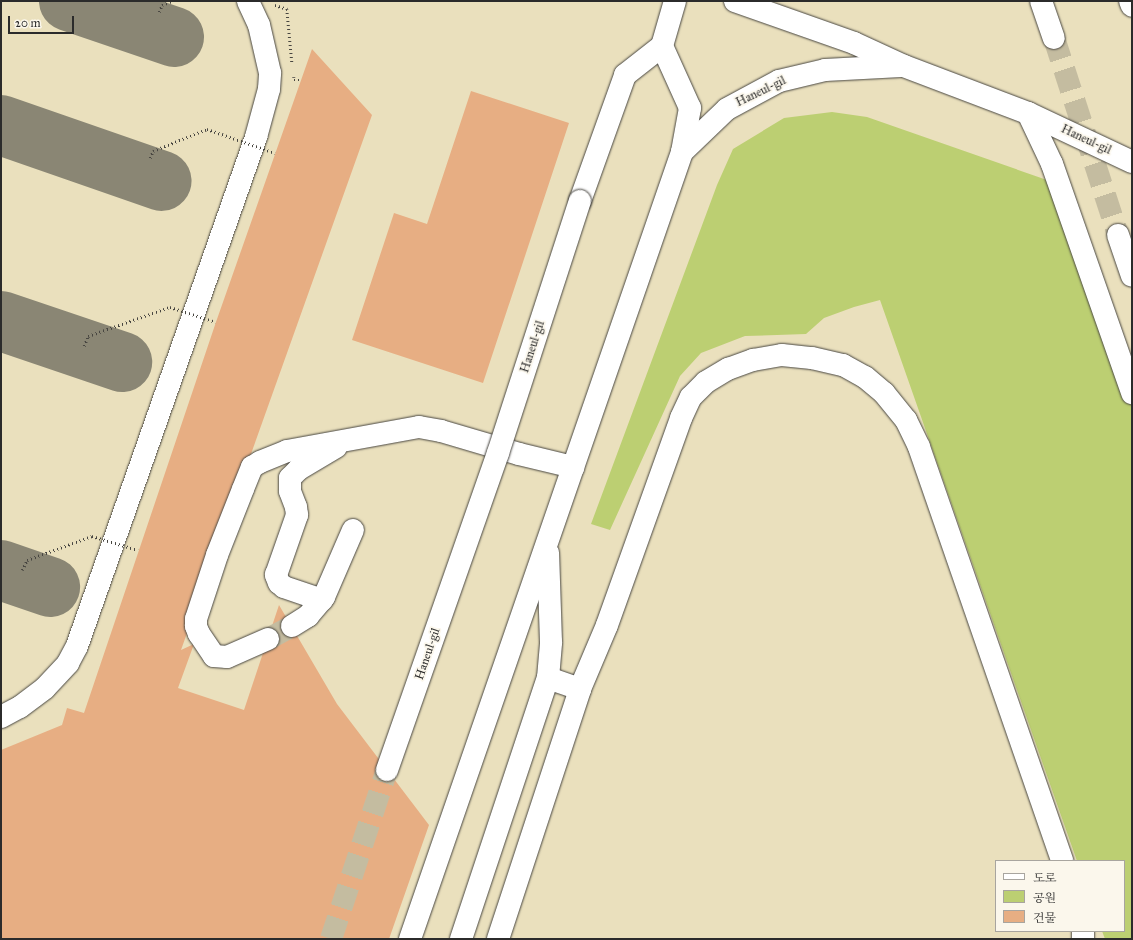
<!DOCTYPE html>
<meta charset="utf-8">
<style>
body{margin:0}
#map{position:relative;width:1133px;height:940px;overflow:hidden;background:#eae0bd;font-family:"IM FELL Great Primer","Noto Serif KR",serif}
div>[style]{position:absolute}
.green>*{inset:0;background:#bccf72}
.taxiway>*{height:60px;margin:-30px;padding:0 30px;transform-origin:30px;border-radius:30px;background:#8a8674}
.building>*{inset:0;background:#e7ae83}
.minor-tunnel>*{height:22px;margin-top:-11px;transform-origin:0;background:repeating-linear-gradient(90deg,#c4bca0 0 22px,transparent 0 33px)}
.path>*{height:2.5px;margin-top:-1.25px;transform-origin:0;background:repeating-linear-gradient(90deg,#484641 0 1px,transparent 0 4px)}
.roads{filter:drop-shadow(0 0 1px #484641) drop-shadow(0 0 1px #484641)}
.minor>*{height:22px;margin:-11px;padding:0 11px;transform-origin:11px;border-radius:11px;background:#fff}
.path-bridge>*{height:2.5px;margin-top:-1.25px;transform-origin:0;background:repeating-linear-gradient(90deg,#484641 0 1px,transparent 0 4px)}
.bridges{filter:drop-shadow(0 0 1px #484641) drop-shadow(0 0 1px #484641)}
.minor-bridge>*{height:22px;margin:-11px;padding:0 11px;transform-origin:11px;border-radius:11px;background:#fff}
span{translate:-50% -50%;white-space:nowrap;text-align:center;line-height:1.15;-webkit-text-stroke:3.5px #fbf7ec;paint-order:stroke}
.street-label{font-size:12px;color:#2b2b2b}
.frame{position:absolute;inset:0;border:2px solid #2b2b2b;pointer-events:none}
.legend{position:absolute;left:995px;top:860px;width:130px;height:72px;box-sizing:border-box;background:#fbf7ec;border:1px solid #a8a59f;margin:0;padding:5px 7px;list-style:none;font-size:12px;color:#2b2b2b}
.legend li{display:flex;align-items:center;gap:8px;height:20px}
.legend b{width:20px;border:1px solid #a8a59f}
.scale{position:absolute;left:8px;top:16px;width:66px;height:18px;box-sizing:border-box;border:2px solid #2b2b2b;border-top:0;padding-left:5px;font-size:12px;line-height:14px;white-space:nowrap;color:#2b2b2b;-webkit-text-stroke:3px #fbf7ec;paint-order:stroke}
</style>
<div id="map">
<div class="green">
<i style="clip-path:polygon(832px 112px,867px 117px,1067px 187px,1132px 372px,1132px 939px,1105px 939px,1102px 931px,1124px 931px,1124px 861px,1077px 861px,880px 300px,854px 307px,824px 318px,806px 334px,745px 336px,701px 353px,680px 376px,610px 530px,591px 524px,717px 185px,733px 149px,784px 118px)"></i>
</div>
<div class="taxiway">
<i style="left:69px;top:1px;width:111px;rotate:18.9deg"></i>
<i style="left:1px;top:125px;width:170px;rotate:19.2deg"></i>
<i style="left:1px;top:321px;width:128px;rotate:18.7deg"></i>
<i style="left:1px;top:570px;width:52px;rotate:19.1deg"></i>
</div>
<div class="building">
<i style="clip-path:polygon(312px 49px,372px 115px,181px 650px,194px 644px,178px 688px,244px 710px,279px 605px,337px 704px,429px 825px,389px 939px,1px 939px,1px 750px,62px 725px,67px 708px,84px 713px,216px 322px)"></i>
<i style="clip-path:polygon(471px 91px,569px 123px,483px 383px,352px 340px,394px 213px,427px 224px)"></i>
</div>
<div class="minor-tunnel">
<i style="left:1054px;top:38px;width:207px;rotate:72deg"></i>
<i style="left:268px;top:639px;width:27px;rotate:-28deg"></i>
<i style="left:331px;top:939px;width:178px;rotate:-71.7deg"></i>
</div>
<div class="path">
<i style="left:275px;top:5px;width:13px;rotate:18deg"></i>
<i style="left:287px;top:9px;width:53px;rotate:84.6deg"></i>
<i style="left:159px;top:12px;width:8px;rotate:-67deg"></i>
<i style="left:162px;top:5px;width:11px;rotate:-22deg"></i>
<i style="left:294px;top:77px;width:3px;rotate:90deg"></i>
<i style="left:294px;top:80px;width:6px"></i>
</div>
<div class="roads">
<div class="minor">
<i style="left:735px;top:1px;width:126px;rotate:19.4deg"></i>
<i style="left:854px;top:43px;width:55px;rotate:24.7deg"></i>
<i style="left:904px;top:66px;width:133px;rotate:20.8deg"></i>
<i style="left:1028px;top:113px;width:115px;rotate:25.2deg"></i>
<i style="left:1041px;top:1px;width:39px;rotate:71deg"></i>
<i style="left:1130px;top:1px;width:5px;rotate:68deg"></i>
<i style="left:662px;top:46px;width:47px;rotate:-73.9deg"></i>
<i style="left:1028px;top:113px;width:56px;rotate:64.8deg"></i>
<i style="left:1052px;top:164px;width:243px;rotate:70.7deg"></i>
<i style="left:682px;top:152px;width:62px;rotate:-43.7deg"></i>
<i style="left:727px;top:109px;width:59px;rotate:-28.3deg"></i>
<i style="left:779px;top:81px;width:47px;rotate:-13.4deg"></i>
<i style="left:825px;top:70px;width:76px;rotate:-3deg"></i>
<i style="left:580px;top:201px;width:134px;rotate:-70.3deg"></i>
<i style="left:625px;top:75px;width:47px;rotate:-38.1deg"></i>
<i style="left:1118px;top:235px;width:43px;rotate:71.1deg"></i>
<i style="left:322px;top:600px;width:40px;rotate:-161.1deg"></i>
<i style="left:284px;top:587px;width:6px;rotate:-141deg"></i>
<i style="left:279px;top:583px;width:9px;rotate:-111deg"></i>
<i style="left:276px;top:575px;width:64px;rotate:-70.7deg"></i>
<i style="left:297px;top:515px;width:8px;rotate:-97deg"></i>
<i style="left:296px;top:507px;width:17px;rotate:-111deg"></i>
<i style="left:290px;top:491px;width:13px;rotate:-90deg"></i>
<i style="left:290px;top:478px;width:13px;rotate:-45deg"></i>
<i style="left:299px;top:469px;width:43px;rotate:-30.7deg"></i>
<i style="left:292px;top:626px;width:19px;rotate:-32deg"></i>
<i style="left:308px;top:616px;width:25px;rotate:-50deg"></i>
<i style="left:324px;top:597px;width:73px;rotate:-66.6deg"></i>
<i style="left:268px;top:639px;width:45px;rotate:156.3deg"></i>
<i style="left:227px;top:657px;width:13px;rotate:-176deg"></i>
<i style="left:214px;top:656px;width:27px;rotate:-124deg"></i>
<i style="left:199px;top:634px;width:9px;rotate:-111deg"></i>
<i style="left:196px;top:626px;width:7px;rotate:-90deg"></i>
<i style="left:196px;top:619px;width:67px;rotate:-71.8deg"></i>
<i style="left:217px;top:555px;width:71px;rotate:-68.5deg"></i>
<i style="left:243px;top:489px;width:24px;rotate:-68deg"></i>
<i style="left:252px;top:467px;width:9px;rotate:-32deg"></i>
<i style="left:260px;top:462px;width:29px;rotate:-22deg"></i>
<i style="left:287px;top:451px;width:134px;rotate:-10.3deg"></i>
<i style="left:419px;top:427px;width:22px;rotate:10deg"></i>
<i style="left:441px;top:431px;width:81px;rotate:16.4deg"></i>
<i style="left:519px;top:454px;width:56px;rotate:13.5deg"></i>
<i style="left:548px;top:678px;width:34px;rotate:19deg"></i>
<i style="left:580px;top:689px;width:69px;rotate:-67.1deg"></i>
<i style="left:607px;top:625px;width:220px;rotate:-70.3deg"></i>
<i style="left:681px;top:418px;width:23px;rotate:-65deg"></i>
<i style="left:691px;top:397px;width:21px;rotate:-45deg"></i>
<i style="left:706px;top:382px;width:26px;rotate:-31deg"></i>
<i style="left:728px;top:369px;width:27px;rotate:-20deg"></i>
<i style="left:753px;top:360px;width:29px;rotate:-10deg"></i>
<i style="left:782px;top:355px;width:30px;rotate:6deg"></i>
<i style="left:812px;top:358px;width:32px;rotate:13deg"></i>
<i style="left:843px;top:365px;width:25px;rotate:29deg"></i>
<i style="left:865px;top:377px;width:25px;rotate:40deg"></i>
<i style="left:884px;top:393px;width:35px;rotate:51deg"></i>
<i style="left:906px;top:420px;width:30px;rotate:64deg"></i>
<i style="left:919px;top:447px;width:438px;rotate:70.9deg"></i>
<i style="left:1px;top:717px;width:21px;rotate:-28deg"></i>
<i style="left:20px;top:707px;width:31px;rotate:-37deg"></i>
<i style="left:45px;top:688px;width:34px;rotate:-47deg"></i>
<i style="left:68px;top:663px;width:19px;rotate:-62deg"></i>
<i style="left:77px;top:646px;width:540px;rotate:-70.62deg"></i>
<i style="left:256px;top:137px;width:50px;rotate:-74.8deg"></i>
<i style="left:269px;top:89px;width:16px;rotate:-86deg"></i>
<i style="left:270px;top:73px;width:49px;rotate:-102.9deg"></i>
<i style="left:259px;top:25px;width:26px;rotate:-115deg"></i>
<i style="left:1083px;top:931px;width:8px;rotate:90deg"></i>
<i style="left:410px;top:939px;width:833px;rotate:-70.93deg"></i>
<i style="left:682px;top:152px;width:45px;rotate:-79.7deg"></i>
<i style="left:690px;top:108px;width:68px;rotate:-114.3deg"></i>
<i style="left:461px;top:939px;width:275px;rotate:-71.6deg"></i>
<i style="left:548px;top:678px;width:36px;rotate:-85deg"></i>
<i style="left:551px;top:642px;width:89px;rotate:-91.9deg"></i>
<i style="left:498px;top:939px;width:263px;rotate:-71.8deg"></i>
</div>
</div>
<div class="path-bridge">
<i style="left:150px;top:158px;width:8px;rotate:-67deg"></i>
<i style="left:153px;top:151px;width:58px;rotate:-22.2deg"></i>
<i style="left:207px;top:129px;width:72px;rotate:19.4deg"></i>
<i style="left:84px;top:346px;width:11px;rotate:-68deg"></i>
<i style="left:88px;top:336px;width:87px;rotate:-19.5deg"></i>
<i style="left:170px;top:307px;width:48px;rotate:18.1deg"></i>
<i style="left:22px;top:570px;width:11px;rotate:-63deg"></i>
<i style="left:27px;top:560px;width:69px;rotate:-20.3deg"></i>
<i style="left:92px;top:536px;width:48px;rotate:16.9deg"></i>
</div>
<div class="bridges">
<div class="minor-bridge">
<i style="left:387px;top:770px;width:336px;rotate:-70.7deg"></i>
<i style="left:498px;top:453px;width:265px;rotate:-72deg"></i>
</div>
</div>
<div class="street-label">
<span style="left:761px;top:92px;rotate:-26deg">Haneul-gil</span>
<span style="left:1086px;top:140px;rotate:25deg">Haneul-gil</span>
<span style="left:533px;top:347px;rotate:-72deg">Haneul-gil</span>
<span style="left:428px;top:654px;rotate:-71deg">Haneul-gil</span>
</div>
<div class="frame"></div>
<ul class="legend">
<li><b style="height:5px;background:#fff"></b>도로</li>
<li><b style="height:11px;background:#bccf72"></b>공원</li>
<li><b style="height:11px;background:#e7ae83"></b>건물</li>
</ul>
<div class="scale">20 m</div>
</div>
